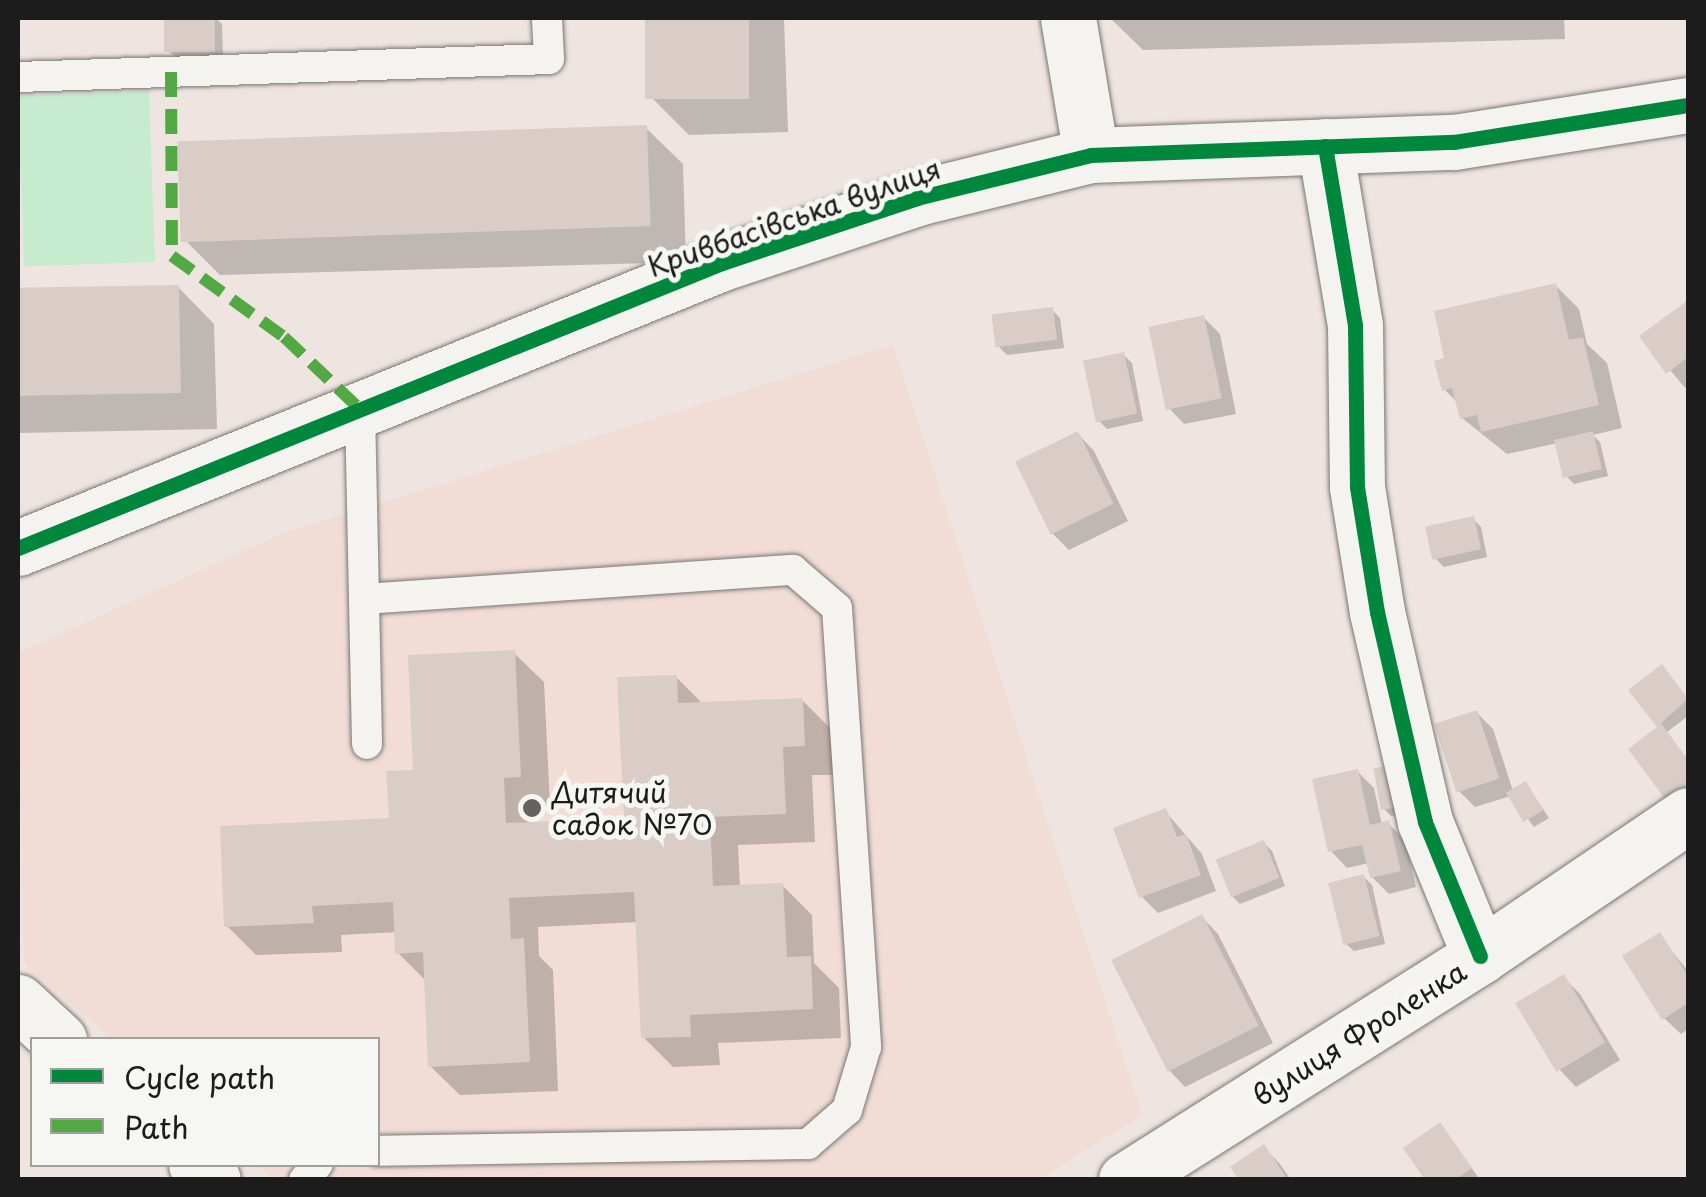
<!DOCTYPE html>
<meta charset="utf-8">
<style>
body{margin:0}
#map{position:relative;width:1706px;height:1197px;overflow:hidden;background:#eee5e1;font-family:"Playpen Sans",sans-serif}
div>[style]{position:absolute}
.built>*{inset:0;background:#f1ddd5}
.green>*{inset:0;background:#c6ebce;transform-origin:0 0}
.shadow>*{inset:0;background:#0003}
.building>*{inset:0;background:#daccc6;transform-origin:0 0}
.roads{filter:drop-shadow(0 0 2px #7a7675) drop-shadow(0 0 2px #7a7675)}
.service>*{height:30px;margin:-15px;padding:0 15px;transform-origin:15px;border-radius:15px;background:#f4f3f0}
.minor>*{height:55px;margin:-27.5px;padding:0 27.5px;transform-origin:27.5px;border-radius:27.5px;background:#f4f3f0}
.quiet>*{height:12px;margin-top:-6px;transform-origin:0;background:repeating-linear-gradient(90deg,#52a943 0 25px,transparent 0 37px)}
.cycleway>*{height:15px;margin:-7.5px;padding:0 7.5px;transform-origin:7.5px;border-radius:7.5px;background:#00873e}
.dots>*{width:28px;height:28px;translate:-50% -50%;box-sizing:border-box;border:5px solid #f6f6f2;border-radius:50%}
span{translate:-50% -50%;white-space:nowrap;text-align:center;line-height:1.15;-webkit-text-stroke:10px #f6f6f2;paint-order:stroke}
.street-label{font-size:28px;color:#1c1c1c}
.poi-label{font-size:28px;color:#1c1c1c}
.left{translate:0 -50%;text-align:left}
.frame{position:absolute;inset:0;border:20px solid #1c1c1c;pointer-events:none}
.legend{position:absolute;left:30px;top:1037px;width:350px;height:130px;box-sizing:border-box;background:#f6f6f2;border:2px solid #9f9f9c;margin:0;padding:12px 18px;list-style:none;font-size:30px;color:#1c1c1c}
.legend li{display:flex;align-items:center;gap:20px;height:50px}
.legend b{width:50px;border:2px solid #9f9f9c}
</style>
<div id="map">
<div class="built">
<i style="clip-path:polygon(893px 345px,1142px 1115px,1039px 1179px,274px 1179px,256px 1165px,378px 1164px,378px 1040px,112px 1039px,24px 964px,18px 653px,283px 533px)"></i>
</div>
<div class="green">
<i style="left:149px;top:91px;width:171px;height:131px;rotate:88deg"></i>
</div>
<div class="shadow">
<i style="clip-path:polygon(167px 18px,215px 18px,222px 24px,223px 57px,177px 59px,169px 51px)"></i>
<i style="clip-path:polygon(648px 18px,784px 18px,788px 132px,689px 135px,652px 98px)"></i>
<i style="clip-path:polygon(1110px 18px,1564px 18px,1565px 39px,1143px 50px)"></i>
<i style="clip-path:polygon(646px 128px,683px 164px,686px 262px,220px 275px,183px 238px)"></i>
<i style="clip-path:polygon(1556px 286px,1579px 309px,1587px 344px,1607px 363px,1622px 428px,1593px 435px,1600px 442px,1608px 476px,1574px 484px,1566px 476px,1558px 443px,1507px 454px,1462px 418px,1459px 404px,1444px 389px)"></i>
<i style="clip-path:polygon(178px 287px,214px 324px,217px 429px,18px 433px,18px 291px)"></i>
<i style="clip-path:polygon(1688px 303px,1688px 385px,1685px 388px,1642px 336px)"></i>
<i style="clip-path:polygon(1052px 310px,1060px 318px,1064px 348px,1007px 355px,999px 347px)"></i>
<i style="clip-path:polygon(1203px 317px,1220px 334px,1236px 414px,1184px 424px,1168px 407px)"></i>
<i style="clip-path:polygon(1124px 355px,1132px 363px,1143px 421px,1107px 429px,1099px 421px)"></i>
<i style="clip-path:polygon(1078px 434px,1094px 451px,1128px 521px,1069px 550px,1052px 533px)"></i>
<i style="clip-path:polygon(1473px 519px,1481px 527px,1487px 557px,1444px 567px,1436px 559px)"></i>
<i style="clip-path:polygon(514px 653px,544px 682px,550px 806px,532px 807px,533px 824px,627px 820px,676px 677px,703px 704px,802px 700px,832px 730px,834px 775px,812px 775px,815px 842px,738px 845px,740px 887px,782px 885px,812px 915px,814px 963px,839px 988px,841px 1038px,718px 1043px,720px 1065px,673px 1067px,643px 1037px,638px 922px,538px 927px,539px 956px,553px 970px,558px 1091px,460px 1095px,430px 1066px,426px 981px,398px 953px,397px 932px,341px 935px,342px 952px,256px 955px,227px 926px,391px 821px,415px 772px)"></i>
<i style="clip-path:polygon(1669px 675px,1688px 701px,1688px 716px,1667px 732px,1688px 761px,1688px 801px,1660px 728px)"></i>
<i style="clip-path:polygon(1476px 712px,1493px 729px,1513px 791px,1526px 784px,1549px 818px,1534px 827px,1511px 796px,1475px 807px,1458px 790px)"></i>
<i style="clip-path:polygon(1404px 766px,1419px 811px,1391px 816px,1383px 808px)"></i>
<i style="clip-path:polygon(1358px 772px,1374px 788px,1382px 825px,1388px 823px,1405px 840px,1416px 887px,1389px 894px,1372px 877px,1369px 863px,1347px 868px,1331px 851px)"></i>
<i style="clip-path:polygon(1165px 811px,1202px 854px,1216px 891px,1158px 913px,1142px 897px)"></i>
<i style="clip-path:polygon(1264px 843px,1272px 851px,1285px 886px,1240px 904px,1232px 896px)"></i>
<i style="clip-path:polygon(1364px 877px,1372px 885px,1385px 944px,1354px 951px,1346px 944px)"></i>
<i style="clip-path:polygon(1202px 917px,1218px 934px,1273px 1043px,1185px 1087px,1169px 1070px)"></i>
<i style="clip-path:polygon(1659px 935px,1688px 971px,1688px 1029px,1681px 1034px,1664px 1018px)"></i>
<i style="clip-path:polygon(1563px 977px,1580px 994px,1620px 1060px,1576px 1087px,1560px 1070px)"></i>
<i style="clip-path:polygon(1447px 1133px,1478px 1177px,1474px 1180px,1428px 1180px)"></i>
<i style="clip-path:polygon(1264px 1147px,1280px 1164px,1291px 1180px,1242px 1180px)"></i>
</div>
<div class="building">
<i style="left:164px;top:18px;width:51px;height:34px"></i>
<i style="left:645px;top:18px;width:104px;height:81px"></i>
<i style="left:647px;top:125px;width:101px;height:470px;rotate:88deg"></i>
<i style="clip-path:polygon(1556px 283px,1569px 340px,1583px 337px,1599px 405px,1481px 432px,1477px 415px,1460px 419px,1452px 388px,1442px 391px,1434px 361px,1444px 358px,1434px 311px)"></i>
<i style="left:179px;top:285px;width:108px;height:161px;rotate:89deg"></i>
<i style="clip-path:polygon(1688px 300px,1688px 357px,1666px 374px,1639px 336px)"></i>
<i style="left:1053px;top:307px;width:33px;height:62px;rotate:83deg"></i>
<i style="left:1204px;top:315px;width:85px;height:57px;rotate:78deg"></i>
<i style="left:1124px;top:352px;width:63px;height:42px;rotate:78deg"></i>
<i style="left:1078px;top:431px;width:81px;height:70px;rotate:64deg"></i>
<i style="left:1593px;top:431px;width:39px;height:40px;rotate:77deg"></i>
<i style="left:1474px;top:516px;width:34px;height:50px;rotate:78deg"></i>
<i style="clip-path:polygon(515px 650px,521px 777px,504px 778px,506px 823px,624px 818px,617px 677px,677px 675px,678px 703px,803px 698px,805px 746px,783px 747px,786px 814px,710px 817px,713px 886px,783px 883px,787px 957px,811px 956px,813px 1009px,690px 1015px,691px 1037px,641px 1038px,634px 892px,509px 898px,511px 939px,524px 938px,530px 1062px,428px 1067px,423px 952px,395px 954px,393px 902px,312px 906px,314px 923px,224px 927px,220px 826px,389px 818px,386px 771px,413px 770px,408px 655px)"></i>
<i style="clip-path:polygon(1662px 664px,1688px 699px,1661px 723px,1688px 760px,1688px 787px,1668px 803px,1628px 749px,1657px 727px,1628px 690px)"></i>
<i style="left:1477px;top:710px;width:72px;height:45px;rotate:72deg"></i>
<i style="left:1405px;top:763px;width:42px;height:32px;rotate:80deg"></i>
<i style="clip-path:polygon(1358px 769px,1370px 825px,1389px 820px,1401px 871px,1370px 878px,1362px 845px,1328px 852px,1312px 779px)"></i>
<i style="left:1526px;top:781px;width:34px;height:23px;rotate:60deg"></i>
<i style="clip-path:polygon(1166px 808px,1177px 837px,1186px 834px,1201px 875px,1139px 898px,1113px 828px)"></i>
<i style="left:1264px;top:840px;width:41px;height:52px;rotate:68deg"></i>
<i style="left:1364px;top:874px;width:64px;height:37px;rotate:76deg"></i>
<i style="left:1202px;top:914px;width:125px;height:102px;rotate:63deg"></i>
<i style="clip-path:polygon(1660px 932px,1688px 976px,1688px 1003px,1662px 1020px,1622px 956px)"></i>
<i style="left:1564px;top:974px;width:80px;height:57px;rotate:59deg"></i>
<i style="clip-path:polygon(1440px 1122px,1472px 1168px,1455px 1180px,1425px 1180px,1403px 1148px)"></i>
<i style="clip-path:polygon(1264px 1144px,1288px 1180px,1239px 1180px,1230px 1167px)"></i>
</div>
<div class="roads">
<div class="service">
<i style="left:18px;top:77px;width:531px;rotate:-1.94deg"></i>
<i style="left:549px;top:59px;width:41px;rotate:-92.8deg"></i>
<i style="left:360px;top:409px;width:335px;rotate:88.8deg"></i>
<i style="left:364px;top:599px;width:430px;rotate:-3.9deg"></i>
<i style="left:793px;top:570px;width:58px;rotate:40.8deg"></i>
<i style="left:837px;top:608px;width:440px;rotate:86.2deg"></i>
<i style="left:866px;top:1047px;width:66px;rotate:106.8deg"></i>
<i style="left:847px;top:1110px;width:52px;rotate:138.9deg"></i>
<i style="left:808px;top:1144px;width:430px;rotate:179.1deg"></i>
<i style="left:304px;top:1180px;width:21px;rotate:-49deg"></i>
</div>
<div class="minor">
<i style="left:1068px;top:18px;width:139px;rotate:80.5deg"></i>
<i style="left:1325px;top:146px;width:181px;rotate:80.5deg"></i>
<i style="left:1355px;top:325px;width:162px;rotate:89.3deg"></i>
<i style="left:1357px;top:487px;width:127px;rotate:80.9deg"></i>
<i style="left:1377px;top:612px;width:215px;rotate:77.1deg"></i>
<i style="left:1425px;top:822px;width:145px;rotate:67.7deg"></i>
<i style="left:18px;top:548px;width:760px;rotate:-22.04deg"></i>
<i style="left:722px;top:263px;width:206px;rotate:-18.4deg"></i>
<i style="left:917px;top:198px;width:179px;rotate:-13.9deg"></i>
<i style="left:1091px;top:155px;width:363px;rotate:-2.1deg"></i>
<i style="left:1454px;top:142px;width:237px;rotate:-9deg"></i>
<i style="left:18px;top:1002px;width:56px;rotate:42.8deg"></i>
<i style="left:196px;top:1164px;width:23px;rotate:43deg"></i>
<i style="left:1126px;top:1180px;width:419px;rotate:-32.3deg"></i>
<i style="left:1480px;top:956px;width:251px;rotate:-34.1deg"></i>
</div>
</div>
<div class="quiet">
<i style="left:171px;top:72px;width:184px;rotate:89.7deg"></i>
<i style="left:172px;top:256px;width:138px;rotate:35.9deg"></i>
<i style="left:284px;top:337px;width:105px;rotate:43.5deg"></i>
</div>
<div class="cycleway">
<i style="left:1325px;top:146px;width:181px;rotate:80.5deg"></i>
<i style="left:1355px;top:325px;width:162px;rotate:89.3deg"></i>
<i style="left:1357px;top:487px;width:127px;rotate:80.9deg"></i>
<i style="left:1377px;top:612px;width:215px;rotate:77.1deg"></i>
<i style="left:1425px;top:822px;width:145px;rotate:67.7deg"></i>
<i style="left:18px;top:548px;width:760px;rotate:-22.04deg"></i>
<i style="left:722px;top:263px;width:206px;rotate:-18.4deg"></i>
<i style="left:917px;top:198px;width:179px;rotate:-13.9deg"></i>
<i style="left:1091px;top:155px;width:363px;rotate:-2.1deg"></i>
<i style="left:1454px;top:142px;width:237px;rotate:-9deg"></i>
</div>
<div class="dots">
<i style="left:532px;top:808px;background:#666261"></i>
</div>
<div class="street-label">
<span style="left:794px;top:217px;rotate:-19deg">Кривбасівська вулиця</span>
<span style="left:1359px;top:1033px;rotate:-32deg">вулиця Фроленка</span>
</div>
<div class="poi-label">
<span class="left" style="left:552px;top:808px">Дитячий<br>садок №70</span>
</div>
<div class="frame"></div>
<ul class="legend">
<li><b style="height:12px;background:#00873e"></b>Cycle path</li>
<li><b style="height:12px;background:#52a943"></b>Path</li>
</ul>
</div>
